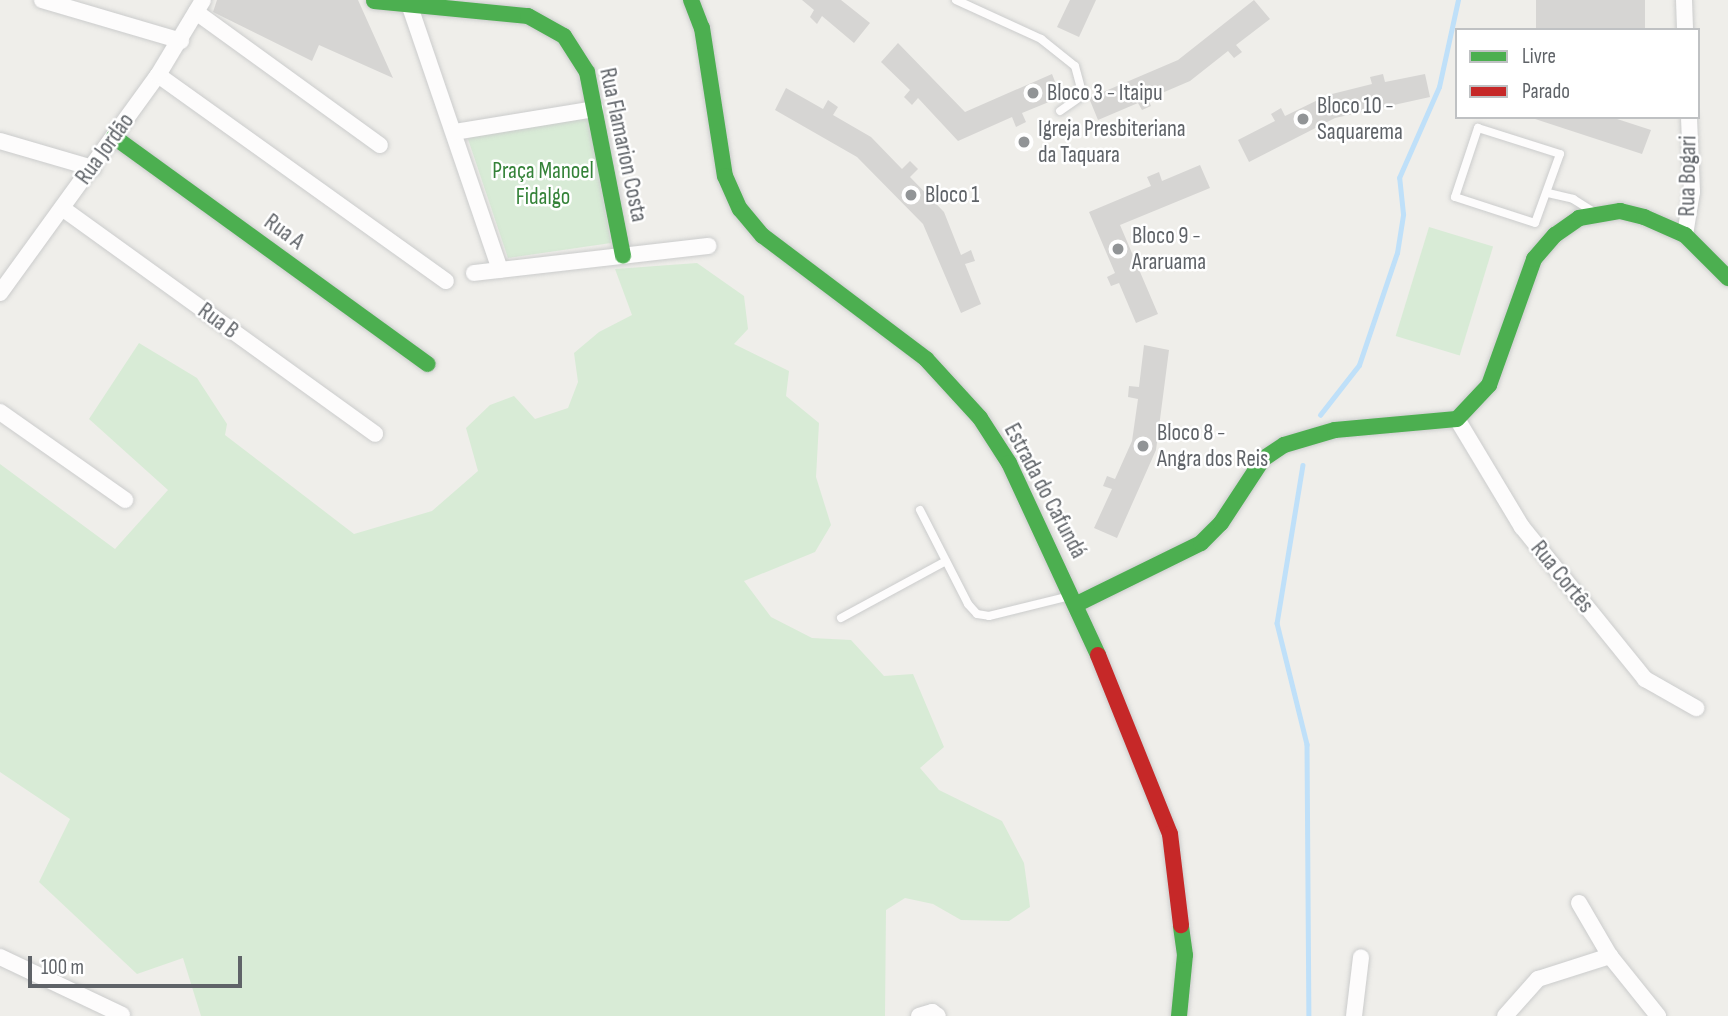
<!DOCTYPE html>
<meta charset="utf-8">
<style>
body{margin:0}
#map{position:relative;width:1728px;height:1016px;overflow:hidden;background:#efeeea;font-family:"Sofia Sans Condensed",sans-serif}
div>[style]{position:absolute}
.green>*{inset:0;background:#d8ebd6;transform-origin:0 0}
.stream>*{height:4.5px;margin:-2.25px;padding:0 2.25px;transform-origin:2.25px;border-radius:2.25px;background:#bfe0f9}
.building>*{inset:0;background:#d6d5d3;transform-origin:0 0}
.roads{filter:drop-shadow(0 0 2px #cbcccc) drop-shadow(0 0 2px #cbcccc)}
.lane>*{height:8px;margin:-4px;padding:0 4px;transform-origin:4px;border-radius:4px;background:#fdfcfc}
.street>*{height:16px;margin:-8px;padding:0 8px;transform-origin:8px;border-radius:8px;background:#fdfcfc}
.fast>*{height:16px;margin:-8px;padding:0 8px;transform-origin:8px;border-radius:8px;background:#4caf50}
.jam>*{height:16px;margin:-8px;padding:0 8px;transform-origin:8px;border-radius:8px;background:#c62828}
.dots>*{width:19px;height:19px;translate:-50% -50%;box-sizing:border-box;border:4px solid #fff;border-radius:50%}
span{translate:-50% -50%;white-space:nowrap;text-align:center;line-height:1.15;-webkit-text-stroke:5px #fff;paint-order:stroke}
.poi-label{font-size:23px;color:#5f6368}
.left{translate:0 -50%;text-align:left}
.street-label{font-size:23px;color:#5f6368}
.park-label{font-size:23px;color:#348238}
.legend{position:absolute;left:1455px;top:28px;width:245px;height:91px;box-sizing:border-box;background:#fff;border:2px solid #bfc1c3;margin:0;padding:9px 12px;list-style:none;font-size:21px;color:#5f6368}
.legend li{display:flex;align-items:center;gap:14px;height:35px}
.legend b{width:35px;border:2px solid #bfc1c3}
.scale{position:absolute;left:28px;top:956px;width:214px;height:32px;box-sizing:border-box;border:4px solid #5f6368;border-top:0;padding-left:9px;font-size:21px;line-height:24px;white-space:nowrap;color:#5f6368;-webkit-text-stroke:5px #fff;paint-order:stroke}
</style>
<div id="map">
<div class="green">
<i style="clip-path:polygon(588px 116px,611px 243px,508px 258px,468px 139px,474px 133px)"></i>
<i style="left:1429px;top:227px;width:67px;height:114px;rotate:17deg"></i>
<i style="clip-path:polygon(697px 263px,744px 296px,748px 329px,734px 344px,789px 371px,786px 396px,819px 423px,816px 477px,831px 525px,815px 552px,744px 581px,771px 617px,812px 638px,851px 640px,884px 676px,913px 674px,944px 747px,920px 768px,939px 790px,1002px 821px,1024px 863px,1030px 907px,1009px 921px,961px 920px,933px 904px,905px 898px,886px 910px,885px 1016px,201px 1016px,183px 958px,137px 974px,39px 882px,70px 819px,0 772px,0 464px,115px 549px,168px 490px,89px 419px,139px 343px,197px 378px,227px 424px,225px 435px,354px 534px,432px 511px,478px 471px,466px 428px,490px 405px,514px 396px,535px 419px,568px 408px,578px 382px,574px 353px,599px 332px,632px 315px,615px 269px)"></i>
</div>
<div class="stream">
<i style="left:1320px;top:415px;width:63px;rotate:-52deg"></i>
<i style="left:1359px;top:365px;width:118px;rotate:-71.3deg"></i>
<i style="left:1397px;top:253px;width:39px;rotate:-81deg"></i>
<i style="left:1403px;top:214px;width:36px;rotate:-96deg"></i>
<i style="left:1399px;top:178px;width:99px;rotate:-66.3deg"></i>
<i style="left:1439px;top:87px;width:89px;rotate:-77.7deg"></i>
<i style="left:1303px;top:465px;width:160px;rotate:99.3deg"></i>
<i style="left:1277px;top:623px;width:125px;rotate:76.1deg"></i>
<i style="left:1307px;top:744px;width:272px;rotate:89.6deg"></i>
</div>
<div class="building">
<i style="clip-path:polygon(217px 0,358px 0,393px 78px,319px 45px,312px 61px,213px 12px)"></i>
<i style="clip-path:polygon(802px 0,841px 0,870px 23px,854px 43px,822px 16px,817px 24px,810px 17px,814px 10px)"></i>
<i style="clip-path:polygon(1070px 0,1096px 0,1079px 37px,1057px 27px)"></i>
<i style="clip-path:polygon(1254px 0,1270px 19px,1236px 45px,1242px 52px,1234px 58px,1228px 51px,1190px 81px,1148px 99px,1151px 106px,1142px 110px,1138px 103px,1098px 120px,1089px 98px,1178px 60px)"></i>
<i style="left:1536px;top:0;width:109px;height:30px"></i>
<i style="clip-path:polygon(898px 43px,965px 112px,1052px 74px,1061px 97px,1022px 113px,1026px 122px,1016px 127px,1012px 117px,958px 141px,918px 98px,912px 105px,904px 97px,910px 90px,881px 62px)"></i>
<i style="clip-path:polygon(1383px 74px,1385px 82px,1425px 74px,1430px 97px,1335px 118px,1249px 162px,1238px 140px,1275px 121px,1271px 114px,1281px 108px,1285px 116px,1328px 95px,1372px 84px,1370px 77px)"></i>
<i style="clip-path:polygon(786px 88px,823px 109px,828px 100px,838px 107px,833px 115px,871px 137px,902px 169px,910px 161px,918px 169px,910px 177px,944px 212px,961px 255px,971px 250px,975px 261px,965px 264px,981px 304px,961px 313px,923px 224px,857px 157px,775px 110px)"></i>
<i style="clip-path:polygon(1529px 117px,1611px 117px,1651px 130px,1642px 154px)"></i>
<i style="clip-path:polygon(1200px 165px,1210px 188px,1120px 225px,1158px 314px,1136px 323px,1119px 283px,1111px 286px,1107px 277px,1115px 273px,1089px 212px,1151px 186px,1147px 177px,1159px 172px,1162px 181px)"></i>
<i style="clip-path:polygon(1144px 345px,1169px 350px,1156px 450px,1117px 538px,1094px 528px,1112px 489px,1103px 486px,1107px 476px,1115px 479px,1132px 441px,1138px 399px,1128px 397px,1129px 386px,1139px 387px)"></i>
</div>
<div class="roads">
<div class="lane">
<i style="left:956px;top:0;width:94px;rotate:24.6deg"></i>
<i style="left:1041px;top:39px;width:43px;rotate:38.5deg"></i>
<i style="left:1075px;top:66px;width:30px;rotate:75deg"></i>
<i style="left:1083px;top:95px;width:28px;rotate:145deg"></i>
<i style="left:1478px;top:128px;width:86px;rotate:17.6deg"></i>
<i style="left:1560px;top:154px;width:73px;rotate:109.9deg"></i>
<i style="left:1535px;top:223px;width:84px;rotate:-162deg"></i>
<i style="left:1455px;top:197px;width:73px;rotate:-71.6deg"></i>
<i style="left:1548px;top:193px;width:26px;rotate:13deg"></i>
<i style="left:1573px;top:199px;width:22px;rotate:32deg"></i>
<i style="left:920px;top:510px;width:106px;rotate:62.9deg"></i>
<i style="left:968px;top:604px;width:13px;rotate:48deg"></i>
<i style="left:977px;top:614px;width:12px;rotate:9deg"></i>
<i style="left:989px;top:616px;width:83px;rotate:-13.9deg"></i>
<i style="left:841px;top:618px;width:119px;rotate:-28.5deg"></i>
</div>
<div class="street">
<i style="left:42px;top:0;width:145px;rotate:16.4deg"></i>
<i style="left:1684px;top:0;width:30px;rotate:88deg"></i>
<i style="left:409px;top:4px;width:281px;rotate:71.1deg"></i>
<i style="left:196px;top:12px;width:227px;rotate:35.9deg"></i>
<i style="left:158px;top:75px;width:354px;rotate:35.6deg"></i>
<i style="left:454px;top:132px;width:143px;rotate:-9.3deg"></i>
<i style="left:0;top:141px;width:97px;rotate:16.2deg"></i>
<i style="left:62px;top:208px;width:386px;rotate:35.8deg"></i>
<i style="left:1685px;top:235px;width:44px;rotate:-80.8deg"></i>
<i style="left:1692px;top:192px;width:75px;rotate:-92.3deg"></i>
<i style="left:474px;top:273px;width:236px;rotate:-6.6deg"></i>
<i style="left:0;top:293px;width:269px;rotate:-54.1deg"></i>
<i style="left:158px;top:75px;width:87px;rotate:-59deg"></i>
<i style="left:0;top:412px;width:153px;rotate:35.1deg"></i>
<i style="left:1457px;top:419px;width:126px;rotate:59deg"></i>
<i style="left:1522px;top:527px;width:196px;rotate:51deg"></i>
<i style="left:1645px;top:679px;width:59px;rotate:29.6deg"></i>
<i style="left:1579px;top:903px;width:61px;rotate:59.7deg"></i>
<i style="left:1610px;top:956px;width:77px;rotate:51.3deg"></i>
<i style="left:0;top:957px;width:135px;rotate:25.4deg"></i>
<i style="left:919px;top:1016px;width:14px;rotate:-17deg"></i>
<i style="left:932px;top:1012px;width:7px;rotate:34deg"></i>
<i style="left:1354px;top:1016px;width:59px;rotate:-83.2deg"></i>
<i style="left:1505px;top:1016px;width:50px;rotate:-48.3deg"></i>
<i style="left:1538px;top:979px;width:76px;rotate:-17.7deg"></i>
</div>
<div class="fast">
<i style="left:691px;top:0;width:30px;rotate:69deg"></i>
<i style="left:702px;top:28px;width:150px;rotate:81.2deg"></i>
<i style="left:725px;top:176px;width:36px;rotate:66deg"></i>
<i style="left:740px;top:209px;width:35px;rotate:50deg"></i>
<i style="left:763px;top:236px;width:204px;rotate:37deg"></i>
<i style="left:926px;top:359px;width:80px;rotate:47.5deg"></i>
<i style="left:980px;top:418px;width:54px;rotate:57.2deg"></i>
<i style="left:1009px;top:463px;width:212px;rotate:65.1deg"></i>
<i style="left:374px;top:1px;width:155px;rotate:5.6deg"></i>
<i style="left:528px;top:16px;width:41px;rotate:29.1deg"></i>
<i style="left:564px;top:36px;width:43px;rotate:57.4deg"></i>
<i style="left:587px;top:72px;width:187px;rotate:78.9deg"></i>
<i style="left:114px;top:137px;width:387px;rotate:35.9deg"></i>
<i style="left:1077px;top:604px;width:138px;rotate:-26.2deg"></i>
<i style="left:1201px;top:543px;width:28px;rotate:-45deg"></i>
<i style="left:1221px;top:523px;width:77px;rotate:-56.7deg"></i>
<i style="left:1263px;top:459px;width:25px;rotate:-34deg"></i>
<i style="left:1284px;top:445px;width:53px;rotate:-16.4deg"></i>
<i style="left:1335px;top:430px;width:122px;rotate:-5.2deg"></i>
<i style="left:1457px;top:419px;width:47px;rotate:-46.7deg"></i>
<i style="left:1489px;top:385px;width:134px;rotate:-70.3deg"></i>
<i style="left:1534px;top:259px;width:32px;rotate:-49deg"></i>
<i style="left:1555px;top:235px;width:29px;rotate:-35deg"></i>
<i style="left:1579px;top:218px;width:42px;rotate:-9.7deg"></i>
<i style="left:1620px;top:211px;width:25px;rotate:14deg"></i>
<i style="left:1644px;top:217px;width:45px;rotate:23.7deg"></i>
<i style="left:1685px;top:235px;width:61px;rotate:45deg"></i>
<i style="left:1179px;top:1016px;width:61px;rotate:-84.4deg"></i>
<i style="left:1185px;top:955px;width:30px;rotate:-98deg"></i>
</div>
<div class="jam">
<i style="left:1098px;top:655px;width:193px;rotate:68.1deg"></i>
<i style="left:1170px;top:834px;width:92px;rotate:83.1deg"></i>
</div>
</div>
<div class="dots">
<i style="left:1033px;top:93px;background:#919496"></i>
<i style="left:1303px;top:119px;background:#919496"></i>
<i style="left:1024px;top:142px;background:#919496"></i>
<i style="left:911px;top:195px;background:#919496"></i>
<i style="left:1118px;top:249px;background:#919496"></i>
<i style="left:1143px;top:446px;background:#919496"></i>
</div>
<div class="poi-label">
<span class="left" style="left:1047px;top:93px">Bloco 3 - Itaipu</span>
<span class="left" style="left:1317px;top:119px">Bloco 10 -<br>Saquarema</span>
<span class="left" style="left:1038px;top:142px">Igreja Presbiteriana<br>da Taquara</span>
<span class="left" style="left:925px;top:195px">Bloco 1</span>
<span class="left" style="left:1132px;top:249px">Bloco 9 -<br>Araruama</span>
<span class="left" style="left:1157px;top:446px">Bloco 8 -<br>Angra dos Reis</span>
</div>
<div class="street-label">
<span style="left:623px;top:145px;rotate:78deg">Rua Flamarion Costa</span>
<span style="left:105px;top:149px;rotate:-54deg">Rua Jordão</span>
<span style="left:1688px;top:176px;rotate:-89deg">Rua Bogari</span>
<span style="left:284px;top:232px;rotate:36deg">Rua A</span>
<span style="left:218px;top:321px;rotate:36deg">Rua B</span>
<span style="left:1045px;top:491px;rotate:62deg">Estrada do Cafundá</span>
<span style="left:1562px;top:577px;rotate:51deg">Rua Cortês</span>
</div>
<div class="park-label">
<span style="left:543px;top:184px">Praça Manoel<br>Fidalgo</span>
</div>
<ul class="legend">
<li><b style="height:9px;background:#4caf50"></b>Livre</li>
<li><b style="height:9px;background:#c62828"></b>Parado</li>
</ul>
<div class="scale">100 m</div>
</div>
